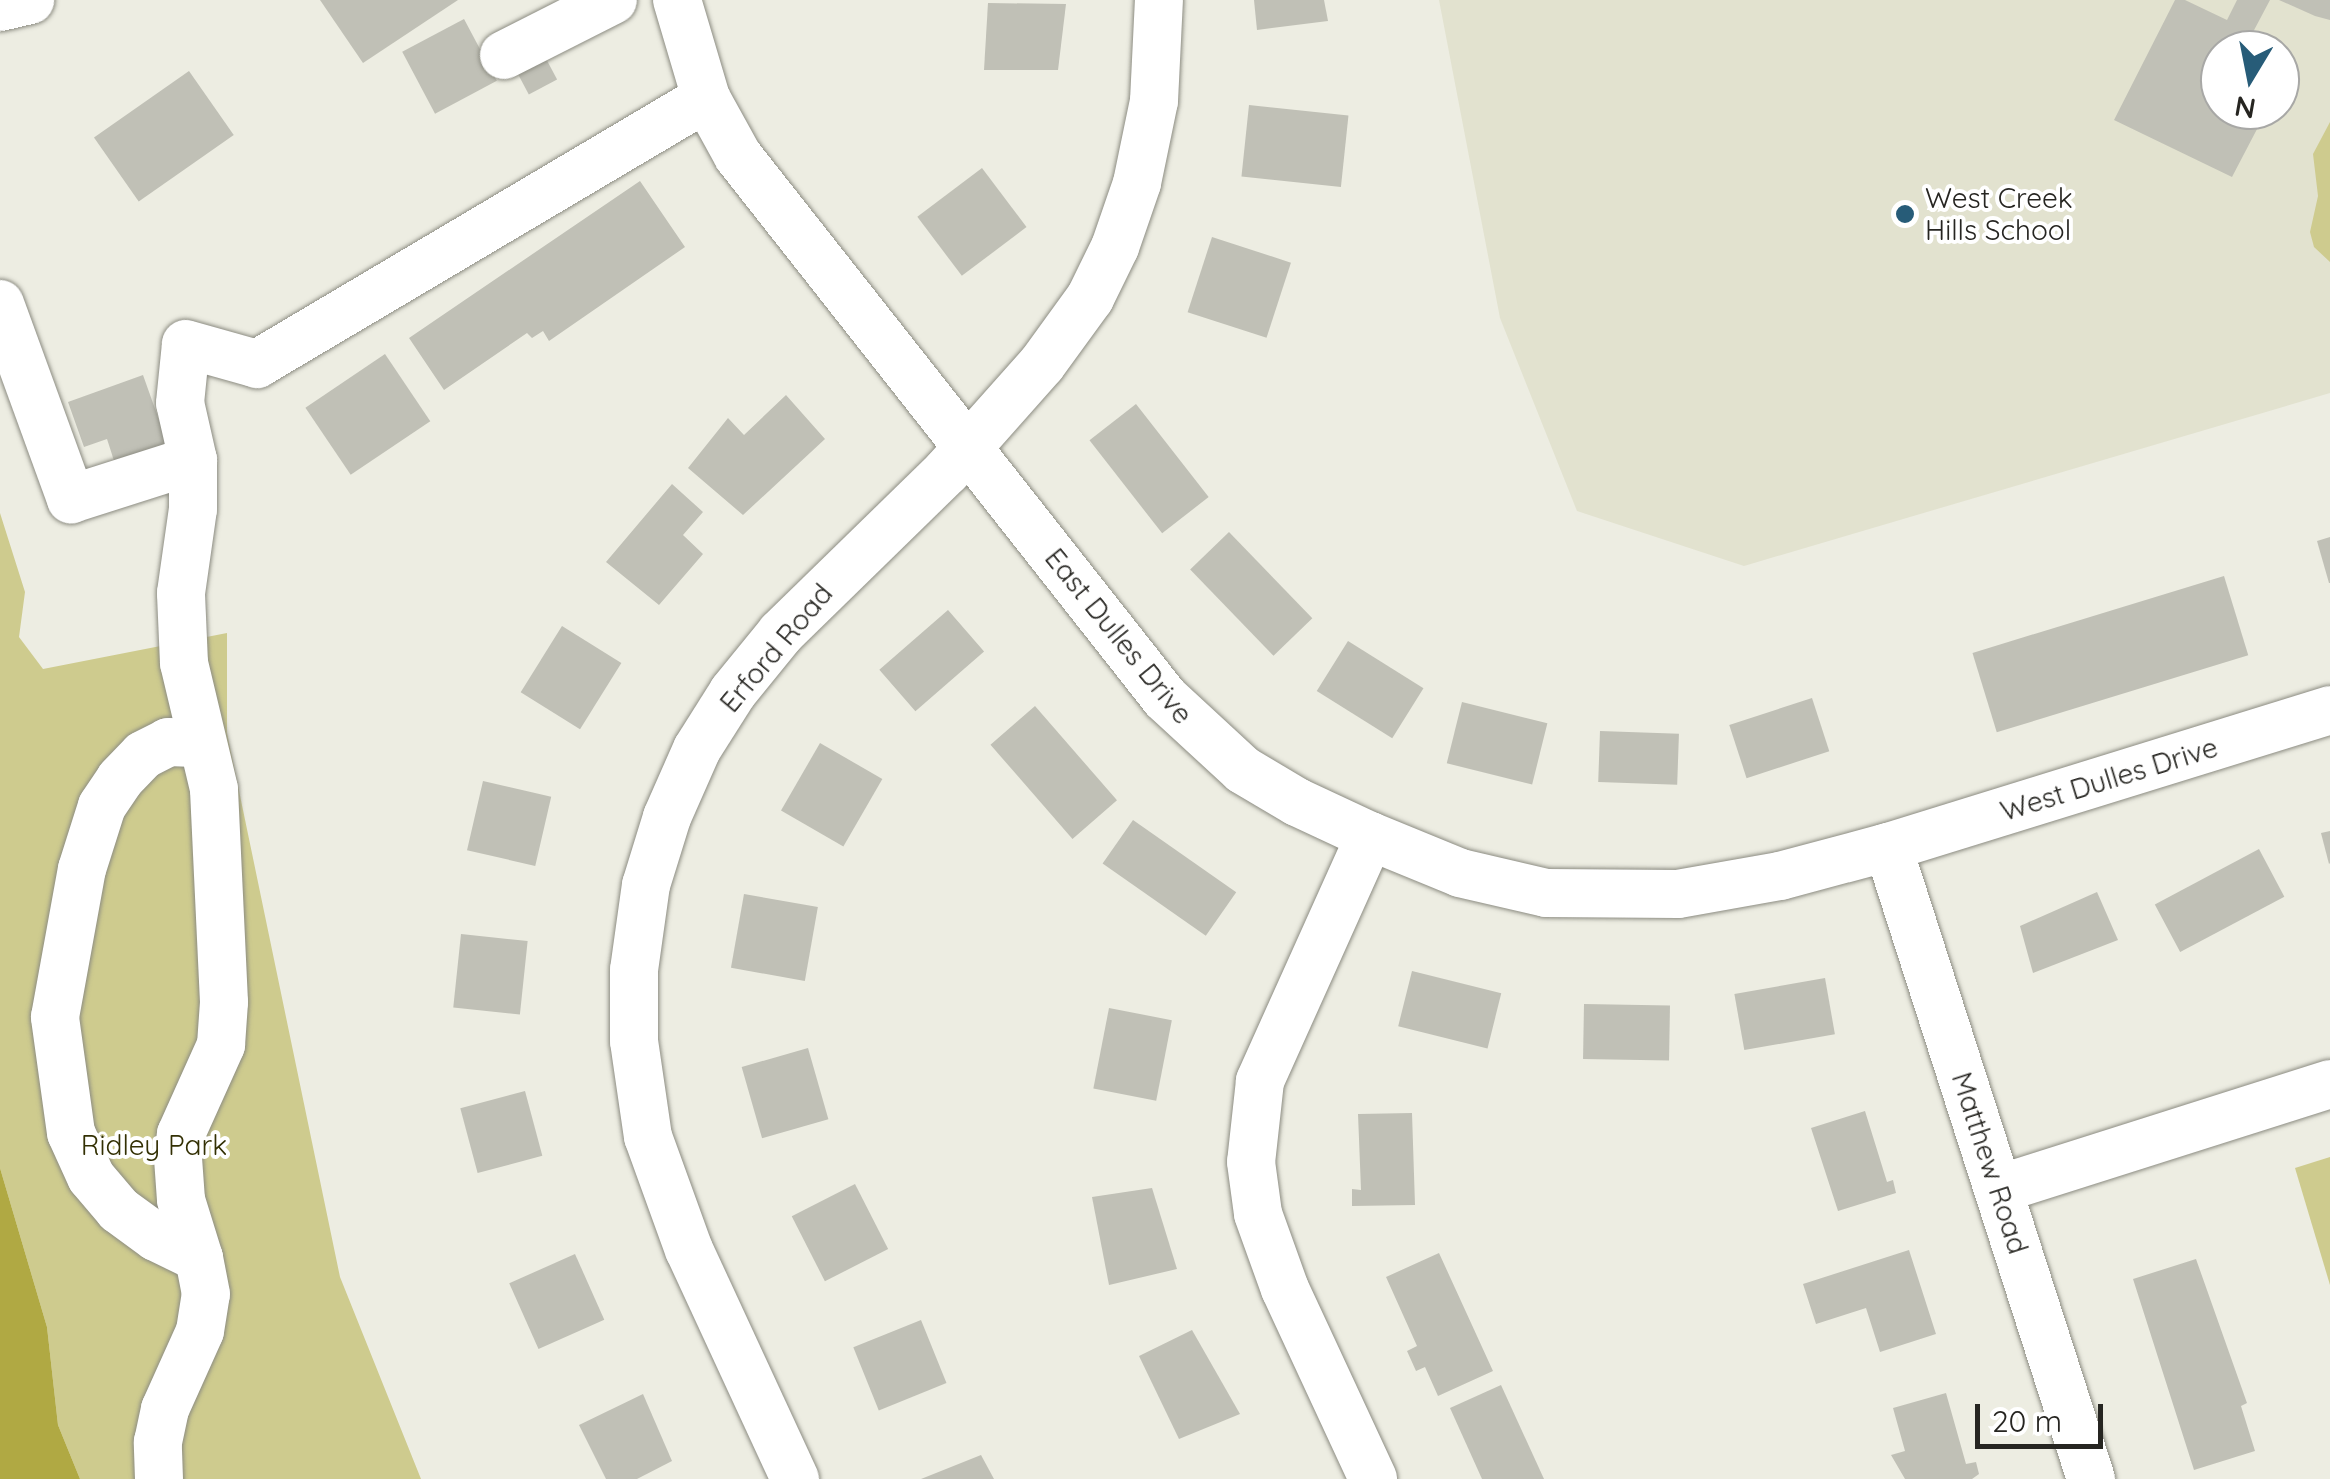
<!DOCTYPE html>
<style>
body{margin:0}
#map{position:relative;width:2330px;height:1479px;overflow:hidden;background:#edede2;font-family:Quicksand,sans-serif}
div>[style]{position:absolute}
.built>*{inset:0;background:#e2e2cf}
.green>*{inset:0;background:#cecb8e}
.water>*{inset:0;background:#b0a943}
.building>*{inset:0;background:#c0c0b6;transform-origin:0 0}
.roads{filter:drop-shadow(0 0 2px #8c8c82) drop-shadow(0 0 2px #8c8c82)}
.minor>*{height:48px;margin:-24px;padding:0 24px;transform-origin:24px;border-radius:24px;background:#fff}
.dots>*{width:28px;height:28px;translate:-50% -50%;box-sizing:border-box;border:5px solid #fff;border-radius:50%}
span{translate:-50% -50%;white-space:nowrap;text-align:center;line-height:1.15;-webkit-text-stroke:8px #fff;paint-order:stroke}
.poi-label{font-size:28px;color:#262521}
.left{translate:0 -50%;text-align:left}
.street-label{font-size:28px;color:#262521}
.park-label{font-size:28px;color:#333004}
.north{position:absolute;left:2200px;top:30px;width:100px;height:100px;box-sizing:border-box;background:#fff;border:2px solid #a8a8a6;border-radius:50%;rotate:190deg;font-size:28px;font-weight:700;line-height:40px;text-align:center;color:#262521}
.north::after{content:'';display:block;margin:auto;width:35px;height:45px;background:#275c78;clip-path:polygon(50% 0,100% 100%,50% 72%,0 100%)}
.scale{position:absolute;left:1975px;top:1404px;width:128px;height:45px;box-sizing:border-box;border:5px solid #262521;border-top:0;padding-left:12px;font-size:30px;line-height:35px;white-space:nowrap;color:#262521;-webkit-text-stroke:8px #fff;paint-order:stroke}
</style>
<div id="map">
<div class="built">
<i style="clip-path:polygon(evenodd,1439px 0,2330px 0,2330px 393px,1744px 566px,1577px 511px,1500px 318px,1439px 0,2220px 50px,2280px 50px,2280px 110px,2220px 110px,2220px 50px)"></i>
</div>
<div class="green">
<i style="clip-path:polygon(2330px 122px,2330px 262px,2314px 247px,2310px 232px,2318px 196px,2313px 154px)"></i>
<i style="clip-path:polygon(0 513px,25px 592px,19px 637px,43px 669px,227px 633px,227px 733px,340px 1277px,421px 1479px,80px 1479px,58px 1425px,47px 1327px,0 1168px)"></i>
<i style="clip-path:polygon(2330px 1157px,2330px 1285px,2295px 1168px)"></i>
</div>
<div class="water">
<i style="clip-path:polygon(0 1168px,47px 1327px,58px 1425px,80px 1479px,0 1479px)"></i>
</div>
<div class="building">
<i style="clip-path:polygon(320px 0,458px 0,363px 63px)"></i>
<i style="clip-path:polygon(1254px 0,1324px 0,1328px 21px,1257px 30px)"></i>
<i style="clip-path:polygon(2175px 0,2185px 0,2227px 20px,2237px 0,2270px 0,2252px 34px,2280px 50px,2220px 50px,2220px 110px,2267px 110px,2232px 177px,2114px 120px)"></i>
<i style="clip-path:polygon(2279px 0,2330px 0,2330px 20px,2315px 16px)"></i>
<i style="clip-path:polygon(988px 3px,1066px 4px,1058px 70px,984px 70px)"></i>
<i style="left:464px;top:19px;width:70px;height:70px;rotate:62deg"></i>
<i style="clip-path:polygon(2280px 50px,2294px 58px,2280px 85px)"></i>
<i style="left:543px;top:53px;width:30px;height:32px;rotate:62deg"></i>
<i style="left:189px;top:71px;width:78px;height:116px;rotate:55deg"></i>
<i style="left:1249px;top:105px;width:100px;height:72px;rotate:6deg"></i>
<i style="left:982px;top:168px;width:74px;height:81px;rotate:53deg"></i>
<i style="clip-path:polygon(640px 181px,685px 247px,549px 341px,543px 331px,532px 338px,527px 333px,444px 390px,409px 338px)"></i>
<i style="left:1212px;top:237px;width:83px;height:79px;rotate:18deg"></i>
<i style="left:385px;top:354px;width:81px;height:96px;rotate:56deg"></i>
<i style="clip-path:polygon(143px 375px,170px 451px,117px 470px,107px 439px,84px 447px,68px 402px)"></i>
<i style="clip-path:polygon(786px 395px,825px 439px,743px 515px,688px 468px,728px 418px,744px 435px)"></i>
<i style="left:1136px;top:404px;width:118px;height:59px;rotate:52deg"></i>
<i style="clip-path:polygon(672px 484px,703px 512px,683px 535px,703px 554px,659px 605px,606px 562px)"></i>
<i style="left:1229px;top:532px;width:120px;height:54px;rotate:46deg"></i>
<i style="clip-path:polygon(2330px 537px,2330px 583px,2329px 583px,2317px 541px)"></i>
<i style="left:2224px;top:576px;width:83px;height:263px;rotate:73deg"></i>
<i style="left:948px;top:610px;width:55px;height:91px;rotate:49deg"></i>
<i style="left:562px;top:626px;width:70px;height:78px;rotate:32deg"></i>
<i style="left:1348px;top:641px;width:89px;height:59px;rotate:32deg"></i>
<i style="left:1812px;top:698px;width:56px;height:87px;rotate:72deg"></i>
<i style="left:1462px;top:702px;width:88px;height:63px;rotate:14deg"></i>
<i style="left:1035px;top:706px;width:125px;height:59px;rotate:49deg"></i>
<i style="left:1600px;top:731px;width:79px;height:51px;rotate:2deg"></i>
<i style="left:820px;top:743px;width:72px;height:78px;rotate:30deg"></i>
<i style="left:483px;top:781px;width:70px;height:71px;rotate:13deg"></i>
<i style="left:1133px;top:820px;width:126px;height:53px;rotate:35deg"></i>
<i style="clip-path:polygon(2330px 831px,2330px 863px,2329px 864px,2321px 833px)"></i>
<i style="left:2259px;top:849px;width:54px;height:118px;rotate:62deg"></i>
<i style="clip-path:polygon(2097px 892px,2118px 940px,2033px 973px,2020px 926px)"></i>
<i style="left:744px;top:894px;width:75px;height:75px;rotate:10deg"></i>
<i style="left:461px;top:934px;width:67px;height:74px;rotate:6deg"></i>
<i style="left:1412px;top:971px;width:92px;height:57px;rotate:14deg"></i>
<i style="left:1825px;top:978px;width:57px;height:92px;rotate:80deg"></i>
<i style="left:1584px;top:1004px;width:86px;height:55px;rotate:1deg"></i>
<i style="left:1109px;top:1008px;width:64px;height:82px;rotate:11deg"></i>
<i style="left:808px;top:1048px;width:74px;height:69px;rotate:74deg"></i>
<i style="left:525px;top:1091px;width:67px;height:67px;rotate:75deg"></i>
<i style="clip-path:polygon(1865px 1111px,1887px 1182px,1893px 1180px,1896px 1193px,1838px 1211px,1811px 1128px)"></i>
<i style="clip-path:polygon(1412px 1113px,1415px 1205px,1352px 1206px,1352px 1189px,1361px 1190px,1358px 1114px)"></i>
<i style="left:855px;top:1184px;width:73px;height:71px;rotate:63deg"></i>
<i style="clip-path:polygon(1152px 1188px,1177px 1269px,1109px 1285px,1092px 1197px)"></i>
<i style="clip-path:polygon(1909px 1250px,1936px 1334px,1880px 1352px,1866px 1308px,1816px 1324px,1803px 1284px)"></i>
<i style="clip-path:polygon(1439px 1253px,1493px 1371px,1438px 1396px,1425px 1367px,1416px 1371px,1407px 1351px,1417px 1346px,1386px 1277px)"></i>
<i style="left:575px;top:1254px;width:72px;height:72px;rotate:66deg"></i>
<i style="clip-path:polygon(2196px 1259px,2247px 1403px,2241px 1406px,2255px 1451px,2194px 1470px,2133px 1279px)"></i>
<i style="left:921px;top:1320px;width:68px;height:73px;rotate:68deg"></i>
<i style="clip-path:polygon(1192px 1330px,1240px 1414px,1179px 1439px,1139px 1356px)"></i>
<i style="clip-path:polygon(1501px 1385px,1544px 1479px,1482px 1479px,1450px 1408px)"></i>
<i style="clip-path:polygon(1946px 1393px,1966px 1464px,1976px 1462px,1979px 1474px,1972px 1479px,1905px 1479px,1891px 1455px,1905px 1451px,1893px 1408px)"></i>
<i style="clip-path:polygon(643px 1394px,672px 1461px,637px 1479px,606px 1479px,579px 1425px)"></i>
<i style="clip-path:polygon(981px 1455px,994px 1479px,921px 1479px)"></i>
</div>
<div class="roads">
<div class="minor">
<i style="left:677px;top:0;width:102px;rotate:73.5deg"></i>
<i style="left:706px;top:98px;width:66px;rotate:61.1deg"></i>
<i style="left:738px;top:156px;width:690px;rotate:51.77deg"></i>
<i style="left:1165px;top:698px;width:106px;rotate:42.7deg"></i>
<i style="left:1243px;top:770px;width:63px;rotate:30.7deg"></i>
<i style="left:1297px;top:802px;width:81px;rotate:25deg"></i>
<i style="left:1370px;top:836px;width:97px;rotate:22.3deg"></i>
<i style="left:1460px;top:873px;width:88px;rotate:13.1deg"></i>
<i style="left:1546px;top:893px;width:132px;rotate:0.4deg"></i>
<i style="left:1678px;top:894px;width:104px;rotate:-10deg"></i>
<i style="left:1780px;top:876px;width:112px;rotate:-15deg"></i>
<i style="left:1888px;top:847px;width:463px;rotate:-17.2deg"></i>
<i style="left:0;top:7px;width:31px;rotate:-13deg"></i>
<i style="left:504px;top:55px;width:122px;rotate:-26.8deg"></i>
<i style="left:0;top:304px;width:208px;rotate:70deg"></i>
<i style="left:71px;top:499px;width:128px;rotate:-17.7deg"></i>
<i style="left:1370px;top:836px;width:269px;rotate:114.2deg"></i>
<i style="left:1260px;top:1081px;width:81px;rotate:96.3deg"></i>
<i style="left:1251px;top:1162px;width:52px;rotate:82.3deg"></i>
<i style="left:1258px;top:1214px;width:80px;rotate:70.2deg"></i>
<i style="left:1285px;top:1289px;width:209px;rotate:65.1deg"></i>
<i style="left:1888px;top:847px;width:664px;rotate:72.19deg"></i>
<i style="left:1999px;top:1189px;width:347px;rotate:-17.6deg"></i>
<i style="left:199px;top:1258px;width:61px;rotate:-107.2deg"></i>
<i style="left:181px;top:1200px;width:42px;rotate:-94.1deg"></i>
<i style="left:178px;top:1158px;width:24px;rotate:-83deg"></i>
<i style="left:181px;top:1134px;width:98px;rotate:-65.8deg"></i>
<i style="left:221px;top:1045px;width:43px;rotate:-86deg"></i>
<i style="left:224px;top:1002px;width:213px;rotate:-92.7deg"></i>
<i style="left:214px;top:789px;width:130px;rotate:-103.4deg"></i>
<i style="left:184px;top:663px;width:70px;rotate:-92.5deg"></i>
<i style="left:181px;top:593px;width:85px;rotate:-81.9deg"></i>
<i style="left:193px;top:509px;width:49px;rotate:-90deg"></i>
<i style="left:193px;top:460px;width:58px;rotate:-102.8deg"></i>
<i style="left:180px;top:403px;width:59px;rotate:-84.2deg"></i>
<i style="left:186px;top:344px;width:74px;rotate:15.7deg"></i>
<i style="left:257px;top:364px;width:522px;rotate:-30.64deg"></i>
<i style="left:159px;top:1479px;width:37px;rotate:-92deg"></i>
<i style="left:158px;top:1442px;width:34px;rotate:-78deg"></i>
<i style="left:165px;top:1409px;width:85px;rotate:-65.8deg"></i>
<i style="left:200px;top:1331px;width:37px;rotate:-81deg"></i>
<i style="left:206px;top:1294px;width:37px;rotate:-101deg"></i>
<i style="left:199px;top:1258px;width:48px;rotate:-154deg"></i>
<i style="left:156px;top:1237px;width:46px;rotate:-143.9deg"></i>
<i style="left:119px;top:1210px;width:43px;rotate:-130.3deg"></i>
<i style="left:91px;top:1177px;width:48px;rotate:-114.4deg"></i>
<i style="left:71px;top:1133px;width:117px;rotate:-97.9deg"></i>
<i style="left:55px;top:1017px;width:150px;rotate:-79.7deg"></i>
<i style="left:82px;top:869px;width:66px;rotate:-72.4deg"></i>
<i style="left:102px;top:806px;width:32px;rotate:-56deg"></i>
<i style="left:120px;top:779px;width:33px;rotate:-46deg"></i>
<i style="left:143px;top:755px;width:28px;rotate:-27deg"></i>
<i style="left:168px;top:742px;width:34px;rotate:2deg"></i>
<i style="left:795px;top:1479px;width:252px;rotate:-114.8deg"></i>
<i style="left:689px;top:1250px;width:120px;rotate:-109.9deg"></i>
<i style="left:648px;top:1137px;width:97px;rotate:-98.3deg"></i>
<i style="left:634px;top:1041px;width:71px;rotate:-90deg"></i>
<i style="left:634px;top:970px;width:86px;rotate:-82deg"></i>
<i style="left:646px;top:885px;width:71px;rotate:-72.8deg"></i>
<i style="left:667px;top:817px;width:74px;rotate:-66.2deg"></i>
<i style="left:697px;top:749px;width:67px;rotate:-57.7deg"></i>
<i style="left:733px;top:692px;width:76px;rotate:-50.9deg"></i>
<i style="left:781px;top:633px;width:231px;rotate:-44.3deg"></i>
<i style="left:946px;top:472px;width:144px;rotate:-48.4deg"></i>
<i style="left:1042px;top:364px;width:82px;rotate:-54deg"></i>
<i style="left:1090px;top:298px;width:57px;rotate:-63.9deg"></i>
<i style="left:1115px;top:247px;width:68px;rotate:-71deg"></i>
<i style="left:1137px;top:183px;width:84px;rotate:-78.3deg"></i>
<i style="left:1154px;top:101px;width:101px;rotate:-87.2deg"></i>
</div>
</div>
<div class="dots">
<i style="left:1905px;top:214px;background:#275c78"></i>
</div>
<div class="poi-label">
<span class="left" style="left:1925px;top:214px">West Creek<br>Hills School</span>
</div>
<div class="street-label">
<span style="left:1119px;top:636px;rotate:51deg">East Dulles Drive</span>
<span style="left:776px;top:648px;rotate:-50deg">Erford Road</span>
<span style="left:2109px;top:779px;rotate:-17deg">West Dulles Drive</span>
<span style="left:1990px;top:1163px;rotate:72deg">Matthew Road</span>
</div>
<div class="park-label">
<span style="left:154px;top:1145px">Ridley Park</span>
</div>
<div class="north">N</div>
<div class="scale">20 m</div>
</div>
